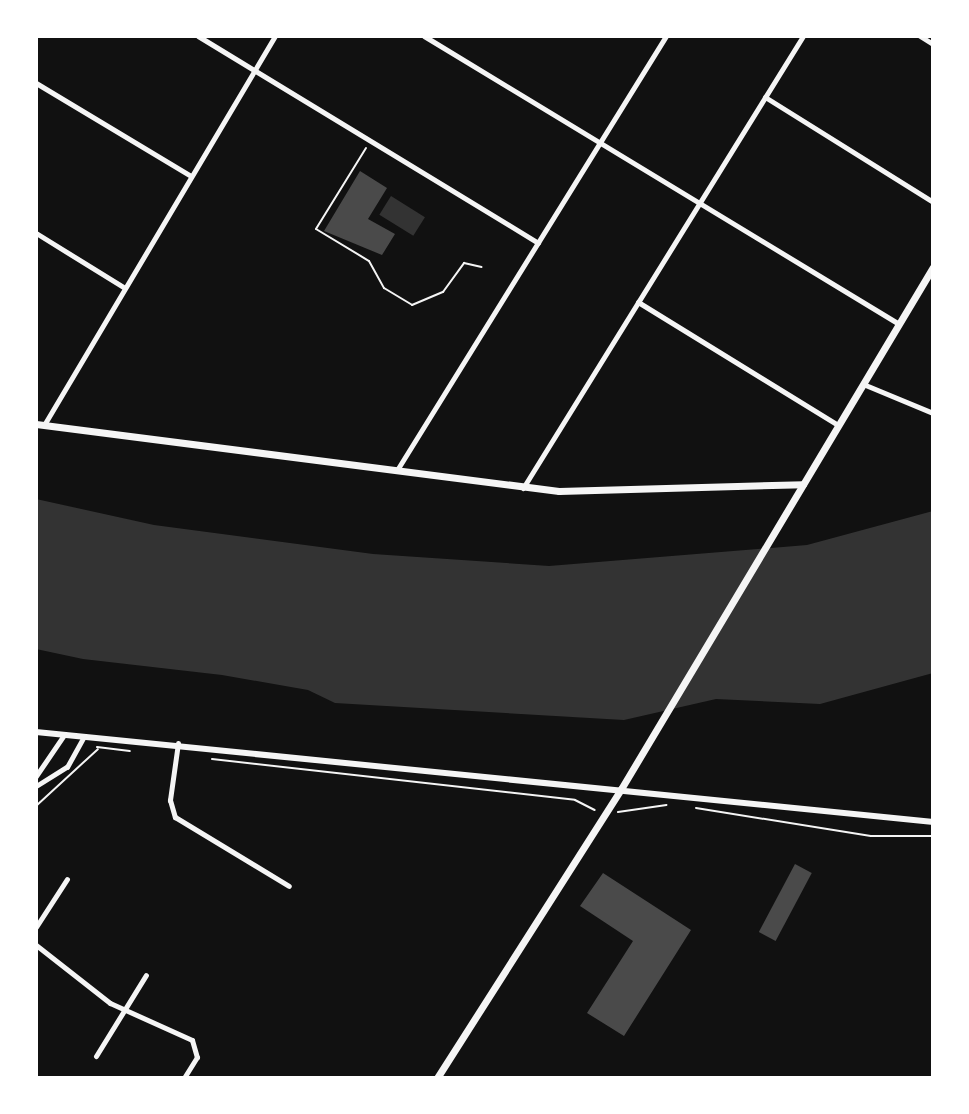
<!DOCTYPE html>
<style>
body{margin:0}
#map{position:relative;width:969px;height:1114px;overflow:hidden;background:#111;font-family:Cabin,sans-serif}
div>[style]{position:absolute}
.water>*{inset:0;background:#333;transform-origin:0 0}
.building>*{inset:0;background:#4a4a4a;transform-origin:0 0}
.path>*{height:2px;margin:-1px;padding:0 1px;transform-origin:1px;border-radius:1px;background:#f5f5f5}
.minor>*{height:5px;margin:-2.5px;padding:0 2.5px;transform-origin:2.5px;border-radius:2.5px;background:#f5f5f5}
.tertiary>*{height:6px;margin:-3px;padding:0 3px;transform-origin:3px;border-radius:3px;background:#f5f5f5}
.secondary>*{height:7px;margin:-3.5px;padding:0 3.5px;transform-origin:3.5px;border-radius:3.5px;background:#f5f5f5}
span{translate:-50% -50%;white-space:nowrap;text-align:center;line-height:1.15;-webkit-text-stroke:8px #fff;paint-order:stroke}
.frame{position:absolute;inset:0;border:38px solid #fff;pointer-events:none}
</style>
<div id="map">
<div class="water">
<i style="left:391px;top:196px;width:40px;height:22px;rotate:32deg"></i>
<i style="clip-path:polygon(36px 499px,154px 525px,373px 554px,549px 566px,807px 545px,933px 511px,933px 673px,820px 704px,716px 699px,624px 720px,335px 703px,308px 690px,222px 675px,83px 659px,36px 649px)"></i>
</div>
<div class="building">
<i style="clip-path:polygon(360px 171px,387px 188px,368px 219px,395px 234px,382px 255px,324px 231px)"></i>
<i style="left:795px;top:864px;width:19px;height:77px;rotate:28deg"></i>
<i style="clip-path:polygon(603px 873px,691px 930px,624px 1036px,587px 1013px,633px 941px,580px 906px)"></i>
</div>
<div class="path">
<i style="left:366px;top:148px;width:95px;rotate:121.7deg"></i>
<i style="left:316px;top:229px;width:62px;rotate:31.1deg"></i>
<i style="left:369px;top:261px;width:31px;rotate:61deg"></i>
<i style="left:384px;top:288px;width:33px;rotate:31deg"></i>
<i style="left:412px;top:305px;width:34px;rotate:-23deg"></i>
<i style="left:443px;top:292px;width:36px;rotate:-54deg"></i>
<i style="left:464px;top:263px;width:18px;rotate:13deg"></i>
<i style="left:97px;top:747px;width:33px;rotate:7deg"></i>
<i style="left:212px;top:759px;width:365px;rotate:6.4deg"></i>
<i style="left:575px;top:800px;width:22px;rotate:27deg"></i>
<i style="left:36px;top:806px;width:84px;rotate:-42.6deg"></i>
<i style="left:696px;top:808px;width:177px;rotate:9.1deg"></i>
<i style="left:871px;top:836px;width:62px"></i>
<i style="left:618px;top:812px;width:49px;rotate:-8.3deg"></i>
</div>
<div class="minor">
<i style="left:198px;top:36px;width:398px;rotate:31.3deg"></i>
<i style="left:424px;top:36px;width:555px;rotate:31.23deg"></i>
<i style="left:920px;top:36px;width:15px;rotate:32deg"></i>
<i style="left:36px;top:83px;width:181px;rotate:31deg"></i>
<i style="left:765px;top:97px;width:198px;rotate:32deg"></i>
<i style="left:36px;top:233px;width:102px;rotate:31.8deg"></i>
<i style="left:638px;top:302px;width:235px;rotate:31.6deg"></i>
<i style="left:863px;top:384px;width:76px;rotate:22.5deg"></i>
<i style="left:44px;top:425px;width:452px;rotate:-59.3deg"></i>
<i style="left:397px;top:470px;width:511px;rotate:-58.21deg"></i>
<i style="left:523px;top:488px;width:532px;rotate:-58.22deg"></i>
<i style="left:178px;top:743px;width:58px;rotate:98deg"></i>
<i style="left:170px;top:800px;width:18px;rotate:74deg"></i>
<i style="left:175px;top:817px;width:133px;rotate:31.2deg"></i>
<i style="left:36px;top:776px;width:50px;rotate:-55.7deg"></i>
<i style="left:36px;top:786px;width:36px;rotate:-32deg"></i>
<i style="left:67px;top:767px;width:35px;rotate:-61deg"></i>
<i style="left:36px;top:927px;width:57px;rotate:-57.1deg"></i>
<i style="left:36px;top:945px;width:94px;rotate:38.1deg"></i>
<i style="left:110px;top:1003px;width:90px;rotate:24.3deg"></i>
<i style="left:192px;top:1040px;width:18px;rotate:74deg"></i>
<i style="left:197px;top:1057px;width:25px;rotate:122deg"></i>
<i style="left:96px;top:1056px;width:95px;rotate:-58.3deg"></i>
</div>
<div class="tertiary">
<i style="left:36px;top:732px;width:902px;rotate:5.73deg"></i>
</div>
<div class="secondary">
<i style="left:36px;top:424px;width:527px;rotate:7.3deg"></i>
<i style="left:559px;top:491px;width:244px;rotate:-1.6deg"></i>
<i style="left:437px;top:1078px;width:343px;rotate:-57.5deg"></i>
<i style="left:621px;top:789px;width:608px;rotate:-59.13deg"></i>
</div>
<div class="frame"></div>
</div>
